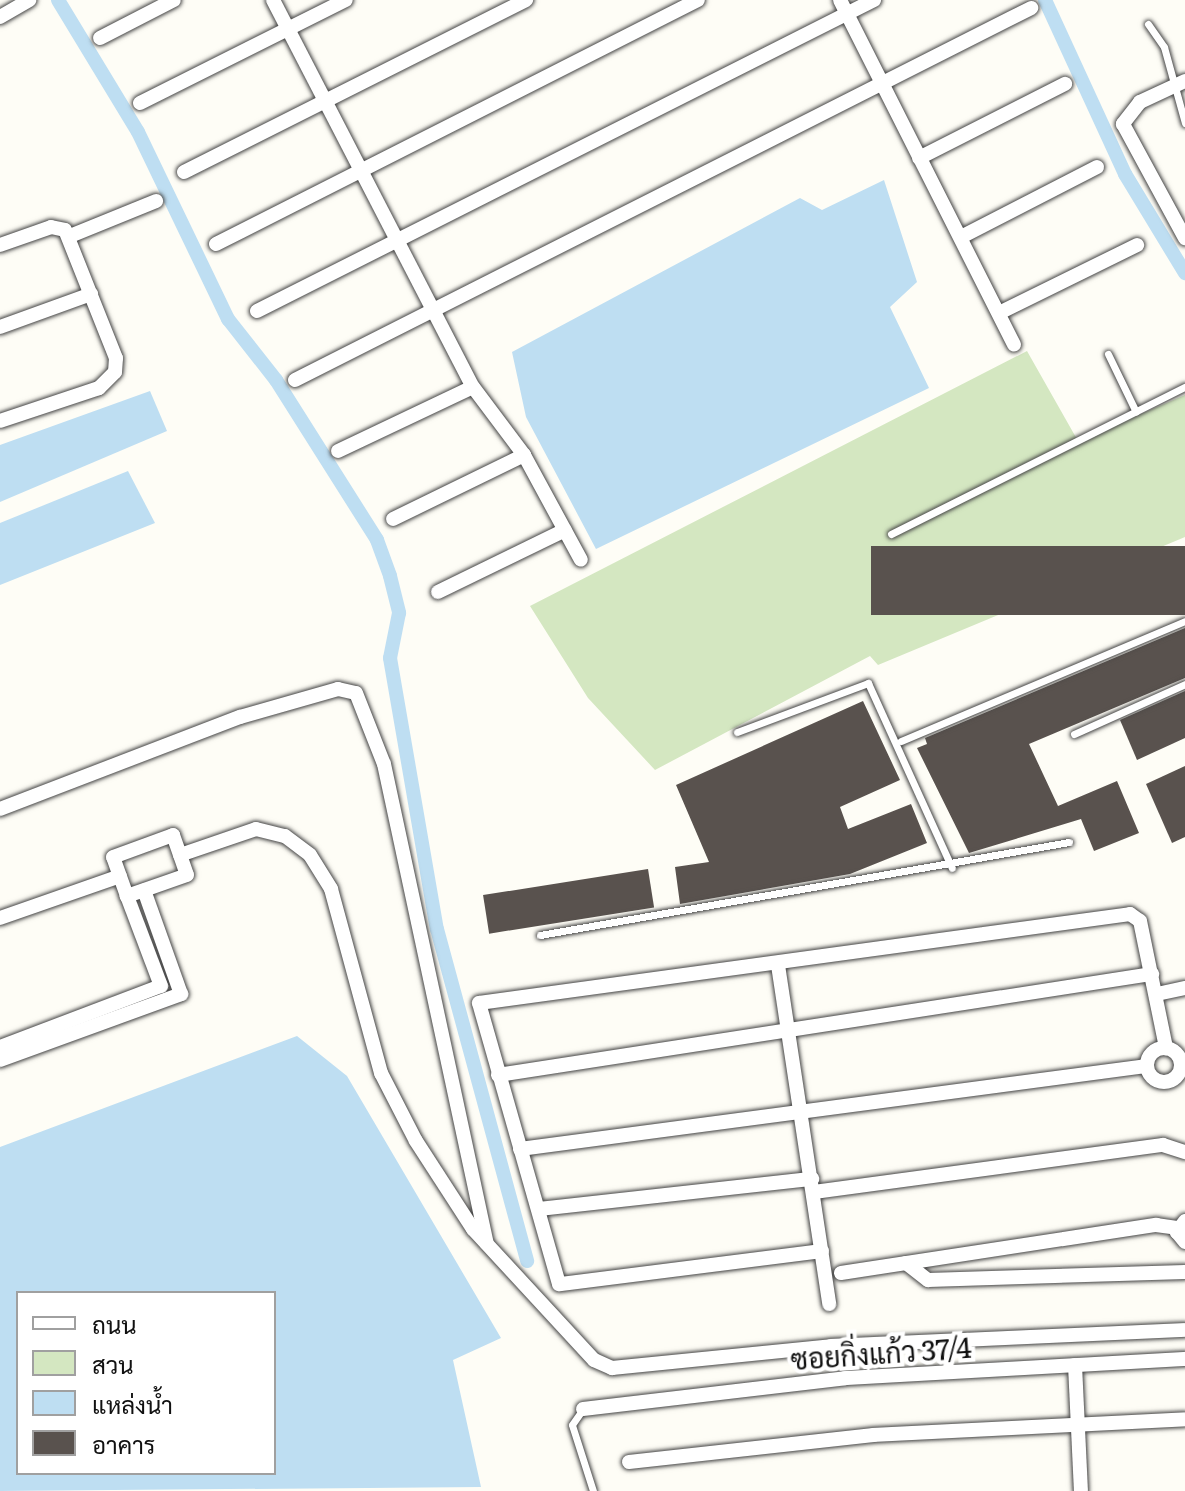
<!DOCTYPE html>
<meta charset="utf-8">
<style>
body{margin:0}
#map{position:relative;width:1185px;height:1491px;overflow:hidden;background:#fefdf6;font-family:Literata,Sarabun,serif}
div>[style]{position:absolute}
.green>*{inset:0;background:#d4e7c1}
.water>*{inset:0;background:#bedef2}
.canal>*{height:14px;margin:-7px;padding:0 7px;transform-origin:7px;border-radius:7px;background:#bedef2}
.building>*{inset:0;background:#59524e;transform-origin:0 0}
.roads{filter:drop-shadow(0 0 2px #444) drop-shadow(0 0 2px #444)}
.lane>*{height:7px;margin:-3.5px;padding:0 3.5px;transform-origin:3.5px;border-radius:3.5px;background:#fff}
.street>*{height:14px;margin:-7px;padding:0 7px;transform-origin:7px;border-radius:7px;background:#fff}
.street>.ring{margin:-7px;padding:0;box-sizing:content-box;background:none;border:14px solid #fff;border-radius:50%}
span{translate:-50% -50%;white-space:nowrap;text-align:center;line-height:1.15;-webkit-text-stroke:8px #fff;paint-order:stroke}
.street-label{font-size:28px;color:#111}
.legend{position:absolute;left:16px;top:1291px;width:260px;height:184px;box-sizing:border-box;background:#fff;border:2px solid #a0a0a0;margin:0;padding:10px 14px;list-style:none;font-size:24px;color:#111}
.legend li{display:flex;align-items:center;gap:16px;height:40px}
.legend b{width:40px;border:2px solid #a0a0a0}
</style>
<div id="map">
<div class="green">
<i style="clip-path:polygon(1027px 351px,1078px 441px,1185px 395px,1185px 537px,878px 665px,870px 656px,655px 770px,588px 698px,530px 606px)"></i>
</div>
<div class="water">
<i style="clip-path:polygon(884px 180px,917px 282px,890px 307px,929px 388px,596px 549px,526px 417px,512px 352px,800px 198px,822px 210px)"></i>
<i style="clip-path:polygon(150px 391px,167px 431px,0 502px,0 445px)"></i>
<i style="clip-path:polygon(128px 471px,155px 523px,0 585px,0 523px)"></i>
<i style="clip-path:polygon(evenodd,297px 1036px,347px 1076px,501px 1338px,453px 1360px,481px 1487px,0 1491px,0 1147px,297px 1036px,18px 1293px,274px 1293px,274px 1473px,18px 1473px,18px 1293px)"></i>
</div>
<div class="canal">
<i style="left:58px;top:0;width:154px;rotate:58.8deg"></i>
<i style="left:138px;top:132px;width:208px;rotate:64.3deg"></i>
<i style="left:228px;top:319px;width:78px;rotate:51.8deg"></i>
<i style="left:276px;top:380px;width:189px;rotate:57.7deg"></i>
<i style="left:377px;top:540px;width:38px;rotate:70deg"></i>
<i style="left:390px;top:576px;width:38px;rotate:76deg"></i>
<i style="left:399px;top:613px;width:46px;rotate:101.3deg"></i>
<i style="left:390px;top:658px;width:275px;rotate:80.2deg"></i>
<i style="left:437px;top:929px;width:344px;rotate:74.8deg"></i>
<i style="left:1045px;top:0;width:192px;rotate:65.3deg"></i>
<i style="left:1125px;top:174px;width:116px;rotate:58.8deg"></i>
</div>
<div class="building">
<i style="left:1185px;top:546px;width:69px;height:314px;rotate:90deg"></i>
<i style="clip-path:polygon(1185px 628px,1185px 678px,1029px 744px,1058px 806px,1117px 781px,1139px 833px,1094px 851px,1081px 819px,969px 853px,917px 748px,927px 744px,925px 738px)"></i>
<i style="clip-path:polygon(1185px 691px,1185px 738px,1137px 760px,1120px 720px)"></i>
<i style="clip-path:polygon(863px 701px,900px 780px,840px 807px,848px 829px,911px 804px,927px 843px,850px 874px,680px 904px,675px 867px,709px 862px,676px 785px)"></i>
<i style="clip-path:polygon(1185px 766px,1185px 837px,1172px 843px,1146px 784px)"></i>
<i style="left:648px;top:869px;width:39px;height:167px;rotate:81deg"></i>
</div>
<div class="roads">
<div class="lane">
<i style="left:1148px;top:24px;width:28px;rotate:55deg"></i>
<i style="left:1164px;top:47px;width:79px;rotate:74.6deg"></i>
<i style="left:1108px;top:354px;width:64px;rotate:64.2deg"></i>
<i style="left:891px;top:534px;width:329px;rotate:-26.6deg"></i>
<i style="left:737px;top:732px;width:140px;rotate:-20.5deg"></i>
<i style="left:868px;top:683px;width:203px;rotate:65.6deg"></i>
<i style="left:1074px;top:734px;width:122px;rotate:-24.2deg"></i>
<i style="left:901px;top:741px;width:308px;rotate:-22.9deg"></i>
<i style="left:540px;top:935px;width:537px;rotate:-9.97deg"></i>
<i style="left:583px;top:1409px;width:19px;rotate:125deg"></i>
<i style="left:572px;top:1425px;width:69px;rotate:72.3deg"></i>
</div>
<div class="street">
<i style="left:273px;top:0;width:436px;rotate:62.7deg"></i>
<i style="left:473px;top:387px;width:85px;rotate:53.1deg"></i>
<i style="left:524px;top:455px;width:119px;rotate:61.5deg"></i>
<i style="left:840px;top:0;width:386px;rotate:63.2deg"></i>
<i style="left:0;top:17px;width:34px;rotate:-30deg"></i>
<i style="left:100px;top:38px;width:83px;rotate:-27.2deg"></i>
<i style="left:1185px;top:81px;width:50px;rotate:155deg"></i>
<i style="left:1140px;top:102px;width:28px;rotate:128deg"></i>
<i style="left:1123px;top:124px;width:130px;rotate:61.5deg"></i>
<i style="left:140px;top:103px;width:230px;rotate:-26.6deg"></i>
<i style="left:919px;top:158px;width:164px;rotate:-26.9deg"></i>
<i style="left:184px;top:172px;width:383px;rotate:-26.7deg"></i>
<i style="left:70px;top:236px;width:93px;rotate:-22.1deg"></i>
<i style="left:961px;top:237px;width:153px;rotate:-27.2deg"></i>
<i style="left:216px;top:244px;width:540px;rotate:-26.85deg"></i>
<i style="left:0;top:245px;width:54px;rotate:-19.4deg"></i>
<i style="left:51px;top:227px;width:14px;rotate:12deg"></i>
<i style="left:65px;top:230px;width:138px;rotate:68.3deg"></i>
<i style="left:116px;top:358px;width:14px;rotate:94deg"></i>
<i style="left:115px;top:372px;width:23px;rotate:135deg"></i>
<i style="left:99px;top:388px;width:104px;rotate:161.6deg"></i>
<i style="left:257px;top:311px;width:691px;rotate:-26.75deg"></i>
<i style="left:999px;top:313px;width:154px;rotate:-26.2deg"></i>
<i style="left:0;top:327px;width:97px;rotate:-19.9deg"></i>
<i style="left:295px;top:380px;width:825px;rotate:-26.81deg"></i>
<i style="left:338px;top:451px;width:149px;rotate:-25.4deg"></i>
<i style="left:393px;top:519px;width:146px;rotate:-26deg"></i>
<i style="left:438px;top:592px;width:141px;rotate:-26deg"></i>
<i style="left:0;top:809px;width:257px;rotate:-21deg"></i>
<i style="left:240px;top:717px;width:102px;rotate:-15.9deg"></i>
<i style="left:338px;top:689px;width:18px;rotate:13deg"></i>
<i style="left:356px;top:693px;width:76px;rotate:68.5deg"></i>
<i style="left:384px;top:764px;width:490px;rotate:77.9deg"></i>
<i style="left:173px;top:835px;width:42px;rotate:70.7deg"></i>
<i style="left:187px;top:875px;width:64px;rotate:160.7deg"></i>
<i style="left:127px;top:896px;width:41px;rotate:-109.7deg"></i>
<i style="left:113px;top:857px;width:64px;rotate:-20.1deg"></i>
<i style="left:180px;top:855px;width:80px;rotate:-18.9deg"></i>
<i style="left:256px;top:829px;width:30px;rotate:14deg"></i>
<i style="left:285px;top:836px;width:31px;rotate:37deg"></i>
<i style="left:310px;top:855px;width:40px;rotate:58deg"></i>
<i style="left:331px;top:889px;width:191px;rotate:74.8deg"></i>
<i style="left:381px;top:1073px;width:76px;rotate:62.8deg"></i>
<i style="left:416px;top:1141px;width:105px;rotate:57.1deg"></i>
<i style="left:473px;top:1229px;width:178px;rotate:47.3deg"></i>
<i style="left:594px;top:1360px;width:20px;rotate:24deg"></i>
<i style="left:612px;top:1368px;width:220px;rotate:-5.7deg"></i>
<i style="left:831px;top:1346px;width:354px;rotate:-2.6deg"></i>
<i style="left:0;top:918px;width:127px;rotate:-19.3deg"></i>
<i style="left:778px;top:965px;width:343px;rotate:81.4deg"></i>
<i style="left:1157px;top:994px;width:29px;rotate:-12deg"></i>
<i style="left:0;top:1047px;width:172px;rotate:-20.8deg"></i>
<i style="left:161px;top:986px;width:96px;rotate:-110.7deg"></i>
<i class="ring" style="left:1147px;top:1048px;width:20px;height:20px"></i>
<i style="left:0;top:1060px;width:193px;rotate:-20deg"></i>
<i style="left:181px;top:994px;width:110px;rotate:-109.6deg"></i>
<i style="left:498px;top:1075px;width:662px;rotate:-8.78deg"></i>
<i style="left:520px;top:1149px;width:631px;rotate:-7.55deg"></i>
<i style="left:814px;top:1192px;width:352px;rotate:-7.7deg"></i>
<i style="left:1163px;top:1145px;width:23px;rotate:18deg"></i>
<i style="left:539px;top:1209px;width:275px;rotate:-6.3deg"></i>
<i style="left:1185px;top:1221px;width:14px;rotate:126deg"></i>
<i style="left:1177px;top:1232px;width:13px;rotate:51deg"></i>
<i style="left:822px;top:1251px;width:265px;rotate:172.8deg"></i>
<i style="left:559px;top:1284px;width:292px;rotate:-105.9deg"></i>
<i style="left:479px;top:1003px;width:657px;rotate:-7.78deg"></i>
<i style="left:1130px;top:914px;width:12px;rotate:35deg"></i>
<i style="left:1140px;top:921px;width:130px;rotate:78.4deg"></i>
<i style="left:906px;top:1263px;width:28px;rotate:38deg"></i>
<i style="left:928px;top:1280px;width:257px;rotate:-1.8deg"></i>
<i style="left:841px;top:1273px;width:319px;rotate:-8.7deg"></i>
<i style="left:1156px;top:1225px;width:21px;rotate:8deg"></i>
<i style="left:1075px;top:1365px;width:126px;rotate:87.3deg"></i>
<i style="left:583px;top:1409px;width:264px;rotate:-6.7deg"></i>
<i style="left:845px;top:1378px;width:341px;rotate:-3.2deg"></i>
<i style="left:629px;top:1462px;width:246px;rotate:-6.3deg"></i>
<i style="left:874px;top:1435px;width:311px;rotate:-2.9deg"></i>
</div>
</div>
<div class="street-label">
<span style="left:881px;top:1352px;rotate:-4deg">ซอยกิ่งแก้ว 37/4</span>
</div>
<ul class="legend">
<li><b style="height:10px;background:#fff"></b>ถนน</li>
<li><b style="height:22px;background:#d4e7c1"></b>สวน</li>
<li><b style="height:22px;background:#bedef2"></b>แหล่งน้ำ</li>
<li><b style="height:22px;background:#59524e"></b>อาคาร</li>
</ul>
</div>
